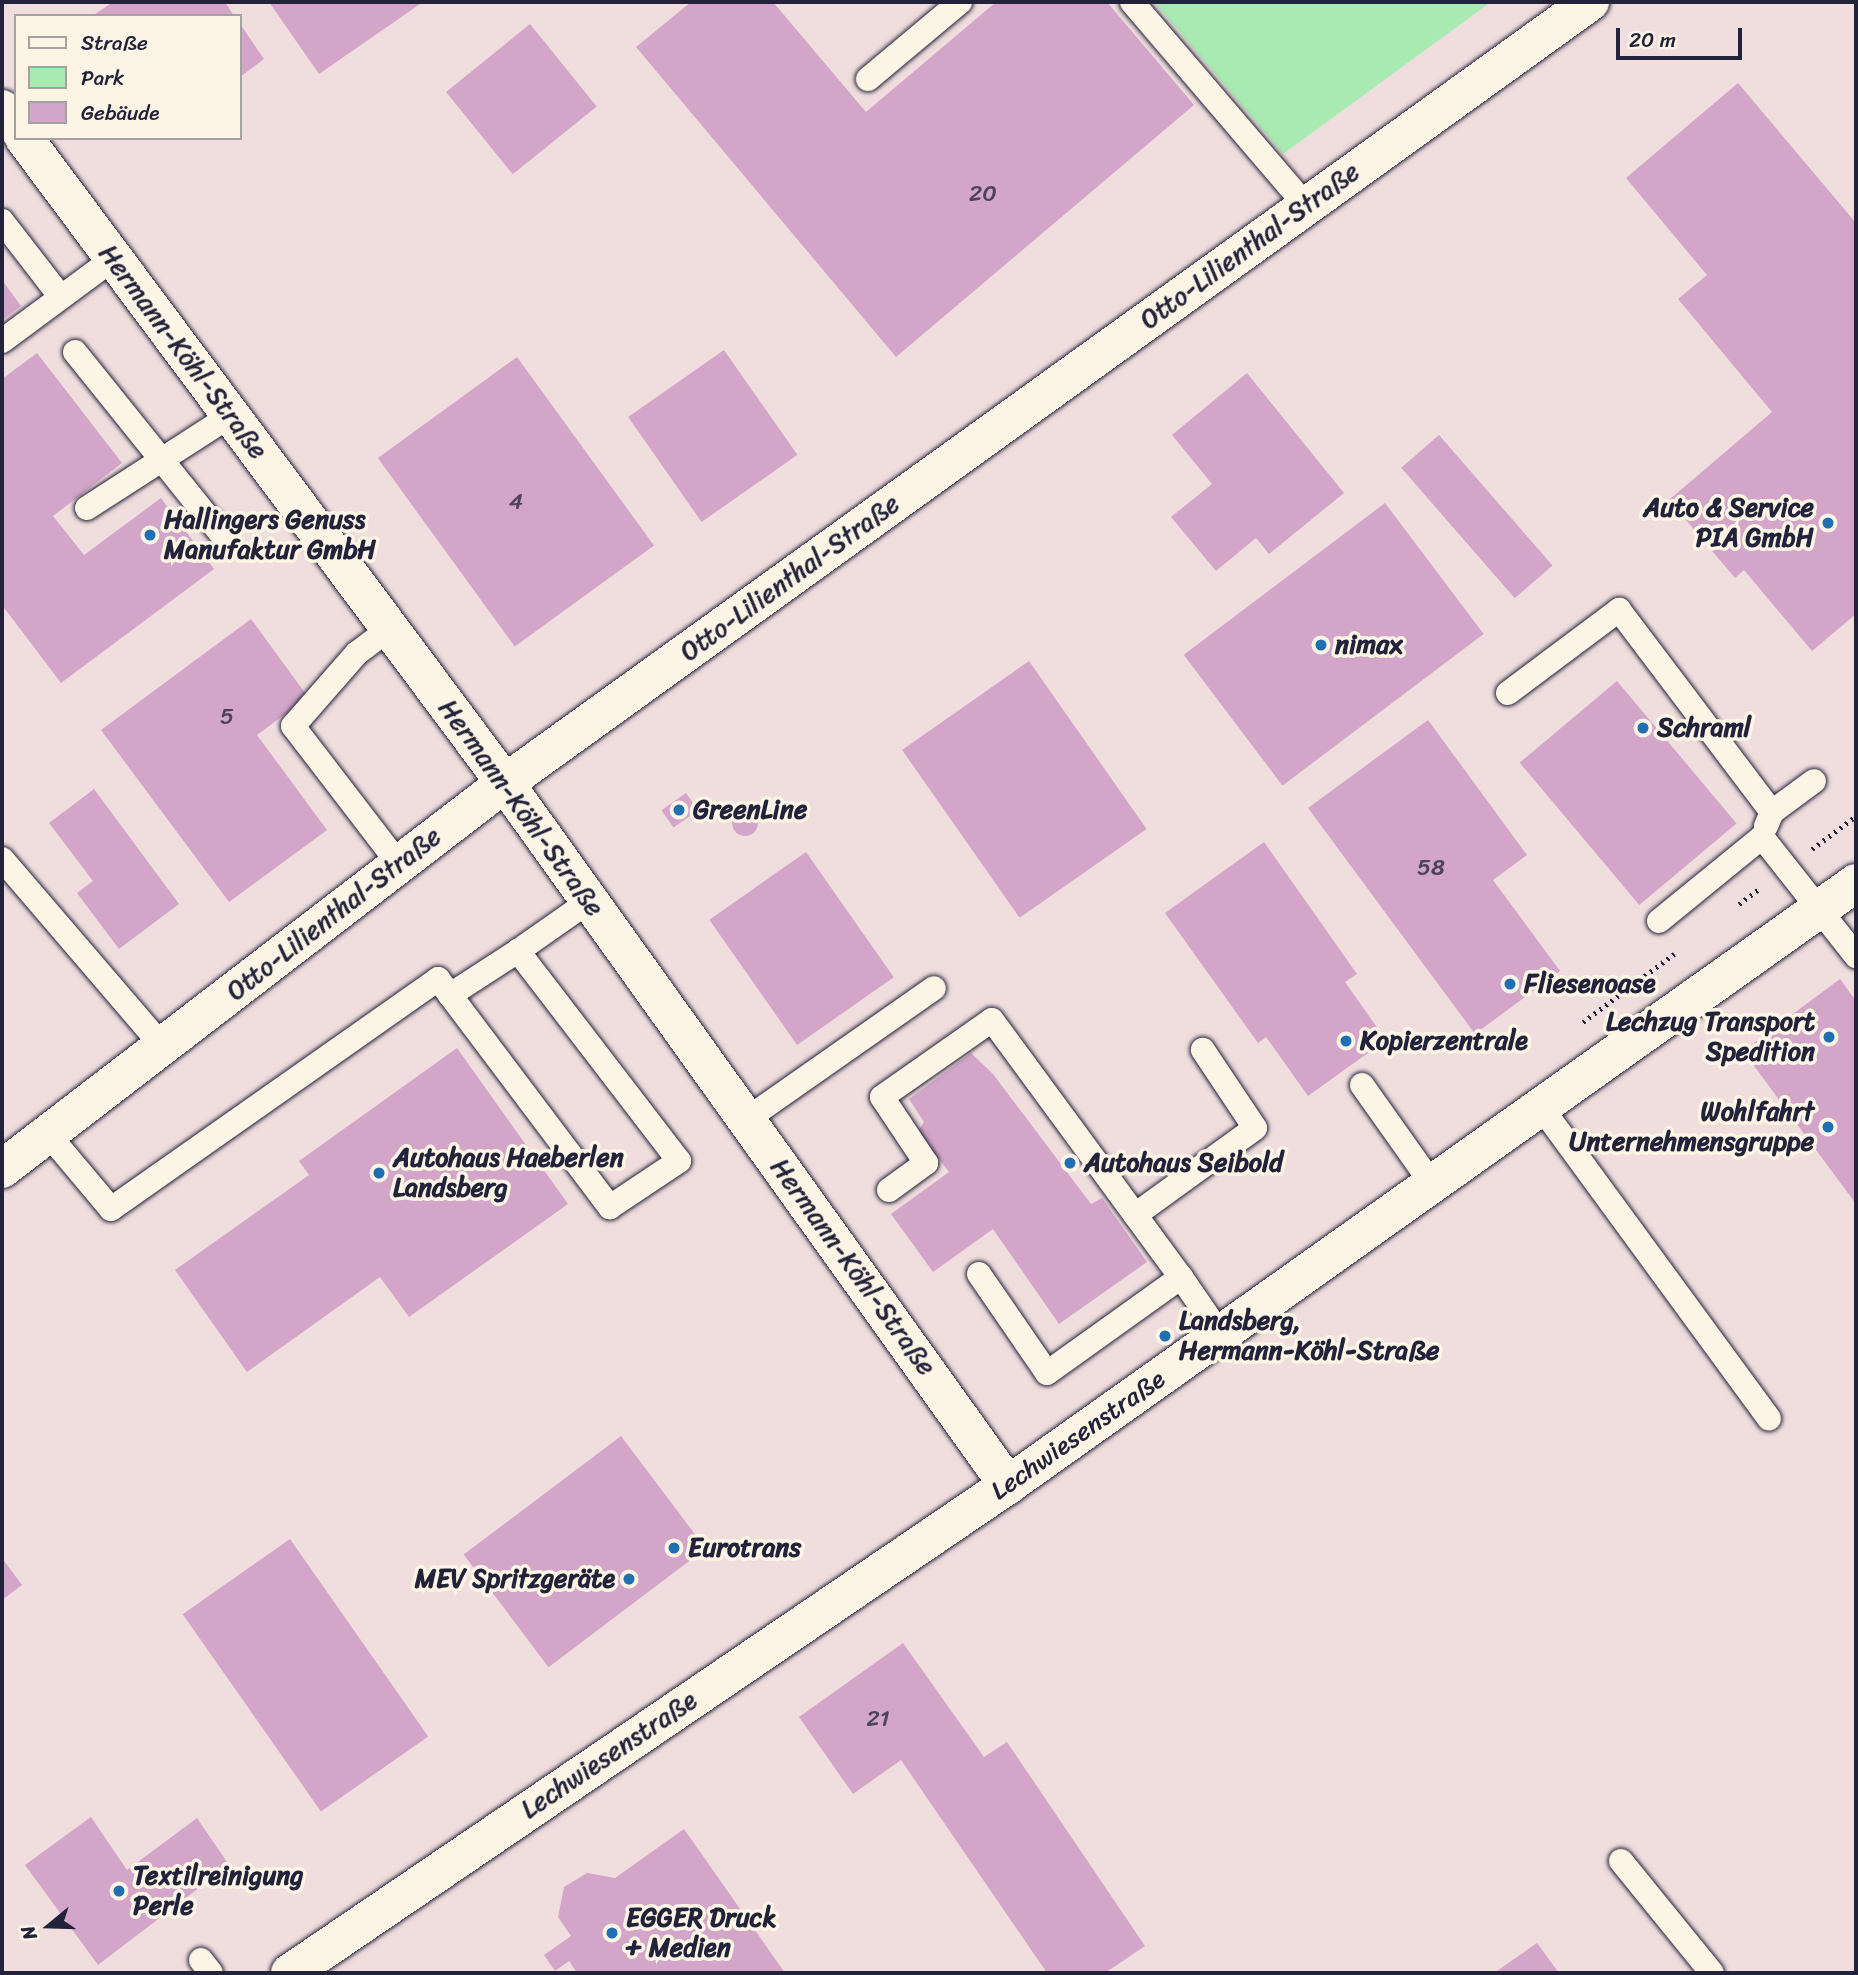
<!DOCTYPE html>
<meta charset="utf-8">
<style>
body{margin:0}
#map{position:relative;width:1858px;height:1975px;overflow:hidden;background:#fcf5e5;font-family:Sriracha,sans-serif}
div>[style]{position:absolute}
.built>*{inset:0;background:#f0dddd}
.green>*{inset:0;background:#a9eab3}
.building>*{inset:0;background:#d3a6c9;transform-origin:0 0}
.round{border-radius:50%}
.path>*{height:4.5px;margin-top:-2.25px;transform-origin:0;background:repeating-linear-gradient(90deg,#22223b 0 2px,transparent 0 7px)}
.roads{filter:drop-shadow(0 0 2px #22223b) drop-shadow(0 0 2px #22223b)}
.lane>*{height:24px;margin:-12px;padding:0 12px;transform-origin:12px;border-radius:12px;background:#fcf5e5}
.street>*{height:38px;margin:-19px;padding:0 19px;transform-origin:19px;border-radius:19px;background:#fcf5e5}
.secondary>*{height:38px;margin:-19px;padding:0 19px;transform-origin:19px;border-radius:19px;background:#fcf5e5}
.dots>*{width:19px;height:19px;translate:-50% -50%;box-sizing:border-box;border:4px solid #fcf5e5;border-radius:50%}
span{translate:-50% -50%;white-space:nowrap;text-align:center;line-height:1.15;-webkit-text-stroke:7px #fcf5e5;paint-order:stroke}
.number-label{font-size:23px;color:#4e435e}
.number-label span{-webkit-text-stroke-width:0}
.street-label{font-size:26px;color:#22223b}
.poi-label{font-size:26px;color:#22223b;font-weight:700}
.right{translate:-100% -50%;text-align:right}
.left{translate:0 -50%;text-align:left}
.frame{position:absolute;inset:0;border:4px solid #22223b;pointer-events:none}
.legend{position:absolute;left:14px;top:14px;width:228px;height:126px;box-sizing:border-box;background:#fcf5e5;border:2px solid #a5a1a1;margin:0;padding:9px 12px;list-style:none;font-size:21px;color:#22223b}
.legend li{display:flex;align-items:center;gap:14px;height:35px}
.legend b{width:35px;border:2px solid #a5a1a1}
.north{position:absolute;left:14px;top:1891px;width:70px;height:70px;-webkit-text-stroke:5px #fcf5e5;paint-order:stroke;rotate:251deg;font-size:19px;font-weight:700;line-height:28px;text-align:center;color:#22223b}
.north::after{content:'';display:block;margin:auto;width:24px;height:32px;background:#22223b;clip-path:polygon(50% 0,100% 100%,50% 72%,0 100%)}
.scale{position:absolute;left:1616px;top:28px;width:126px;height:32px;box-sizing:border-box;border:4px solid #22223b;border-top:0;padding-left:9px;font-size:21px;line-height:24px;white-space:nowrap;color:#22223b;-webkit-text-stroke:5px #fcf5e5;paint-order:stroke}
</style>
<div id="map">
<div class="built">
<i style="clip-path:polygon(evenodd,2px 2px,1856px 2px,1856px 1973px,2px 1973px,2px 2px,16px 16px,240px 16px,240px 138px,16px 138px,16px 16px)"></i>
</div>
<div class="green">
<i style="clip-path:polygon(1154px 2px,1491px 2px,1283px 154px)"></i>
</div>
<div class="building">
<i style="clip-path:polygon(113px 2px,225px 2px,234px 16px,92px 16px)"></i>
<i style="clip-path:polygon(269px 2px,423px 2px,319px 74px)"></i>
<i style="clip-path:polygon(691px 2px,773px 2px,866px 112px,996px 2px,1107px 2px,1194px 105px,896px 357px,636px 47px)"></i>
<i style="clip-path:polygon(240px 24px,264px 59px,240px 77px)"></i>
<i style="left:530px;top:24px;width:106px;height:108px;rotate:51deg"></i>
<i style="clip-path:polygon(1738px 83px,1856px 223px,1856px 614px,1812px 651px,1744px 570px,1735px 578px,1669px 500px,1772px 412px,1678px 299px,1707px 275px,1626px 178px)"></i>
<i style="clip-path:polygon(2px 280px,21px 306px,2px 320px)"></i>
<i style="left:724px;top:350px;width:128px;height:117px;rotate:55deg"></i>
<i style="clip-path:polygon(37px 353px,122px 463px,53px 516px,84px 555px,161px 498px,214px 569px,61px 683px,2px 605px,2px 379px)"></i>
<i style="left:517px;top:357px;width:233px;height:172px;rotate:54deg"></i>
<i style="clip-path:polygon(1247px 373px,1344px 493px,1269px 554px,1256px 538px,1216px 571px,1171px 517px,1212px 484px,1172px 435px)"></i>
<i style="left:1439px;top:435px;width:173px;height:50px;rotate:49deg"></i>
<i style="left:1385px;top:503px;width:164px;height:252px;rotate:53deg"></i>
<i style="clip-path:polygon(251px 619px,308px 697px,257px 735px,327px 830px,229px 902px,101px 730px)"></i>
<i style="left:1029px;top:661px;width:205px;height:155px;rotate:55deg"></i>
<i style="left:1617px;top:681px;width:186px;height:127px;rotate:50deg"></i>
<i style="clip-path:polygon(1428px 720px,1527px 855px,1493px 880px,1560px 971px,1475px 1034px,1308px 808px)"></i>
<i style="clip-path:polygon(94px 789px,179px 904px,119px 949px,77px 893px,93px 881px,49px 823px)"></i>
<i style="left:686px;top:793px;width:21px;height:30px;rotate:55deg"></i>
<i class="round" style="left:732px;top:810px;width:26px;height:26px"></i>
<i style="clip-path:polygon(1264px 842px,1357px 974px,1345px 982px,1386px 1040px,1308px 1096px,1266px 1037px,1258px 1043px,1165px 913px)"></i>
<i style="left:806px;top:852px;width:153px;height:118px;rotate:55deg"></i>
<i style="clip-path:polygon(1840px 979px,1856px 1001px,1856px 1204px,1743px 1051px)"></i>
<i style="clip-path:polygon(457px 1048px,568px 1204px,409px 1317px,380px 1277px,247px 1372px,175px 1270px,309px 1175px,299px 1161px)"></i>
<i style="clip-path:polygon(971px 1053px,993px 1074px,1091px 1204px,1102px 1198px,1147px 1262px,1059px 1324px,993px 1229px,933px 1272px,891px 1214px,949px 1172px,918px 1132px,924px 1122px,909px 1099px)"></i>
<i style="left:621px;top:1436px;width:141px;height:197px;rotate:53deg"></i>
<i style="left:290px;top:1539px;width:241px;height:131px;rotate:55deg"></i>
<i style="clip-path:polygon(2px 1558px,22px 1585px,2px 1600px)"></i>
<i style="clip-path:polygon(903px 1643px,984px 1757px,1007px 1742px,1145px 1946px,1105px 1973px,1047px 1973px,901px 1760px,853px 1794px,799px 1717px)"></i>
<i style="clip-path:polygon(91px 1817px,127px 1870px,197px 1818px,229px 1865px,98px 1965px,25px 1865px)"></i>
<i style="clip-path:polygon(684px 1829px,785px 1973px,577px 1973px,569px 1961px,555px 1971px,544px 1955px,571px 1936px,558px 1917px,564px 1887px,587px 1873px,615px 1878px)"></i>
<i style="clip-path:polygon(1537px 1943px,1559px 1973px,1494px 1973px)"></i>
</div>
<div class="path">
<i style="left:1812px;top:849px;width:55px;rotate:-36.9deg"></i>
<i style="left:1739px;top:904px;width:26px;rotate:-37deg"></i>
<i style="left:1583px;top:1022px;width:114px;rotate:-36.8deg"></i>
</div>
<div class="roads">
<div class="lane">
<i style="left:1132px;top:2px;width:268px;rotate:49.5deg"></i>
<i style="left:868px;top:79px;width:120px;rotate:-39.9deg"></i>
<i style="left:2px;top:221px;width:95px;rotate:52.3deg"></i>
<i style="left:2px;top:341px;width:139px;rotate:-36.5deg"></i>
<i style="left:75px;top:352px;width:235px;rotate:51.2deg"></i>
<i style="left:87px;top:508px;width:170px;rotate:-32.8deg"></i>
<i style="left:389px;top:629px;width:40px;rotate:143deg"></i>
<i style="left:357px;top:653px;width:97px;rotate:131.2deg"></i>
<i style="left:293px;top:726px;width:174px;rotate:52.5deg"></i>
<i style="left:1508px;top:693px;width:139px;rotate:-36.8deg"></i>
<i style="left:1619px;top:610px;width:253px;rotate:52.9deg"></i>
<i style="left:1766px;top:826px;width:15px;rotate:-67deg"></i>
<i style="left:1772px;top:812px;width:52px;rotate:-36.4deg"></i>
<i style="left:2px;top:859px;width:246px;rotate:49.4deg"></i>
<i style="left:1659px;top:921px;width:133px;rotate:-39.2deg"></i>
<i style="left:1762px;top:837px;width:152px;rotate:51.7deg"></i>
<i style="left:518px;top:951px;width:81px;rotate:147.1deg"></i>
<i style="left:450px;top:995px;width:266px;rotate:53deg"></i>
<i style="left:610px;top:1207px;width:83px;rotate:-33.7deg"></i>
<i style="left:679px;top:1161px;width:265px;rotate:-127.5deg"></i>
<i style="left:518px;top:951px;width:85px;rotate:-35deg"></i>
<i style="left:1362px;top:1085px;width:121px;rotate:54.7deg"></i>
<i style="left:1541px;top:1107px;width:386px;rotate:53.8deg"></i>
<i style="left:747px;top:1119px;width:228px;rotate:-35deg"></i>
<i style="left:48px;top:1134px;width:98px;rotate:50deg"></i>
<i style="left:111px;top:1209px;width:400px;rotate:-35.1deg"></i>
<i style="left:438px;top:979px;width:20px;rotate:53deg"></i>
<i style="left:889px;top:1190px;width:46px;rotate:-36.1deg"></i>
<i style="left:926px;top:1163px;width:79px;rotate:-123.7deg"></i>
<i style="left:882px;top:1097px;width:134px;rotate:-35deg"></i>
<i style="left:992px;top:1020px;width:319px;rotate:53.7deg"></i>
<i style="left:1135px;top:1215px;width:148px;rotate:-35.9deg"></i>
<i style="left:1255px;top:1128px;width:94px;rotate:-123.7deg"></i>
<i style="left:979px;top:1274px;width:120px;rotate:55.5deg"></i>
<i style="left:1047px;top:1373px;width:165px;rotate:-35.6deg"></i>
<i style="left:1181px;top:1277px;width:69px;rotate:55.6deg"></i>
<i style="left:1621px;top:1861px;width:144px;rotate:50.9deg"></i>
<i style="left:201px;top:1960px;width:16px;rotate:52deg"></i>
</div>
<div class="street">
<i style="left:2px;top:109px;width:23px;rotate:52deg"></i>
<i style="left:24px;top:138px;width:805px;rotate:53.29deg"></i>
<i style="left:505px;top:783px;width:864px;rotate:54.38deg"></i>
<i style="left:2px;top:1169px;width:634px;rotate:-37.5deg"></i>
<i style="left:505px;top:783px;width:1337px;rotate:-35.75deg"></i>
</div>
<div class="secondary">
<i style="left:290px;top:1973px;width:868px;rotate:-34.2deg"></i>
<i style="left:1008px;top:1485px;width:1040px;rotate:-35.37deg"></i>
</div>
</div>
<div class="dots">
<i style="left:1828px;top:523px;background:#1f6fb2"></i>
<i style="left:150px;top:535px;background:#1f6fb2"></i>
<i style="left:1321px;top:645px;background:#1f6fb2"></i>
<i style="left:1643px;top:728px;background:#1f6fb2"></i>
<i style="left:679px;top:810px;background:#1f6fb2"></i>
<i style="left:1510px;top:984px;background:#1f6fb2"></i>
<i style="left:1829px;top:1037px;background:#1f6fb2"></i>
<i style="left:1346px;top:1041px;background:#1f6fb2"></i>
<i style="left:1828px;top:1127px;background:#1f6fb2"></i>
<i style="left:1070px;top:1163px;background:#1f6fb2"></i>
<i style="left:379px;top:1173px;background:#1f6fb2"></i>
<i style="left:1165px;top:1336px;background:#1f6fb2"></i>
<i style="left:674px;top:1548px;background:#1f6fb2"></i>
<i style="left:629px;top:1579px;background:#1f6fb2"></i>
<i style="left:119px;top:1891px;background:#1f6fb2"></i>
<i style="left:612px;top:1933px;background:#1f6fb2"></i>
</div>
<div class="number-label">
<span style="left:983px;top:194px">20</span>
<span style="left:516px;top:502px">4</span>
<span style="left:227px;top:717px">5</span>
<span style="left:1431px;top:868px">58</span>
<span style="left:878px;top:1719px">21</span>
</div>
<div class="street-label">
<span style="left:1250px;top:246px;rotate:-36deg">Otto-Lilienthal-Straße</span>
<span style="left:183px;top:352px;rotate:53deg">Hermann-Köhl-Straße</span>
<span style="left:790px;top:578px;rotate:-36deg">Otto-Lilienthal-Straße</span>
<span style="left:521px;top:808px;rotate:54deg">Hermann-Köhl-Straße</span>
<span style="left:334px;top:914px;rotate:-38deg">Otto-Lilienthal-Straße</span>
<span style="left:853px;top:1267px;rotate:54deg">Hermann-Köhl-Straße</span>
<span style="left:1078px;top:1435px;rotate:-35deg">Lechwiesenstraße</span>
<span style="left:609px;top:1755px;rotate:-34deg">Lechwiesenstraße</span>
</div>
<div class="poi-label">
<span class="right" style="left:1814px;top:523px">Auto &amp; Service<br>PIA GmbH</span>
<span class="left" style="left:164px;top:535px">Hallingers Genuss<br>Manufaktur GmbH</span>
<span class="left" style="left:1335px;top:645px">nimax</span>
<span class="left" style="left:1657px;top:728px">Schraml</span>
<span class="left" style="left:693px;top:810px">GreenLine</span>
<span class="left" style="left:1524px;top:984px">Fliesenoase</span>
<span class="right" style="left:1815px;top:1037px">Lechzug Transport<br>Spedition</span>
<span class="left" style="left:1360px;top:1041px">Kopierzentrale</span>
<span class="right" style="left:1814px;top:1127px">Wohlfahrt<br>Unternehmensgruppe</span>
<span class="left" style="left:393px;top:1173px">Autohaus Haeberlen<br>Landsberg</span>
<span class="left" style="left:1084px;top:1163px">Autohaus Seibold</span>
<span class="left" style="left:1179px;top:1336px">Landsberg,<br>Hermann-Köhl-Straße</span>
<span class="left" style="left:688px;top:1548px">Eurotrans</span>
<span class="right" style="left:615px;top:1579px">MEV Spritzgeräte</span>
<span class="left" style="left:133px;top:1891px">Textilreinigung<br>Perle</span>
<span class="left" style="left:626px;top:1933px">EGGER Druck<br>+ Medien</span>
</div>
<div class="frame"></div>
<ul class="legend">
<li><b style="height:9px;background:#fcf5e5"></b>Straße</li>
<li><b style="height:19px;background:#a9eab3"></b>Park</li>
<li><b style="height:19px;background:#d3a6c9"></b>Gebäude</li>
</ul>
<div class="north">N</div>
<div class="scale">20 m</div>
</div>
